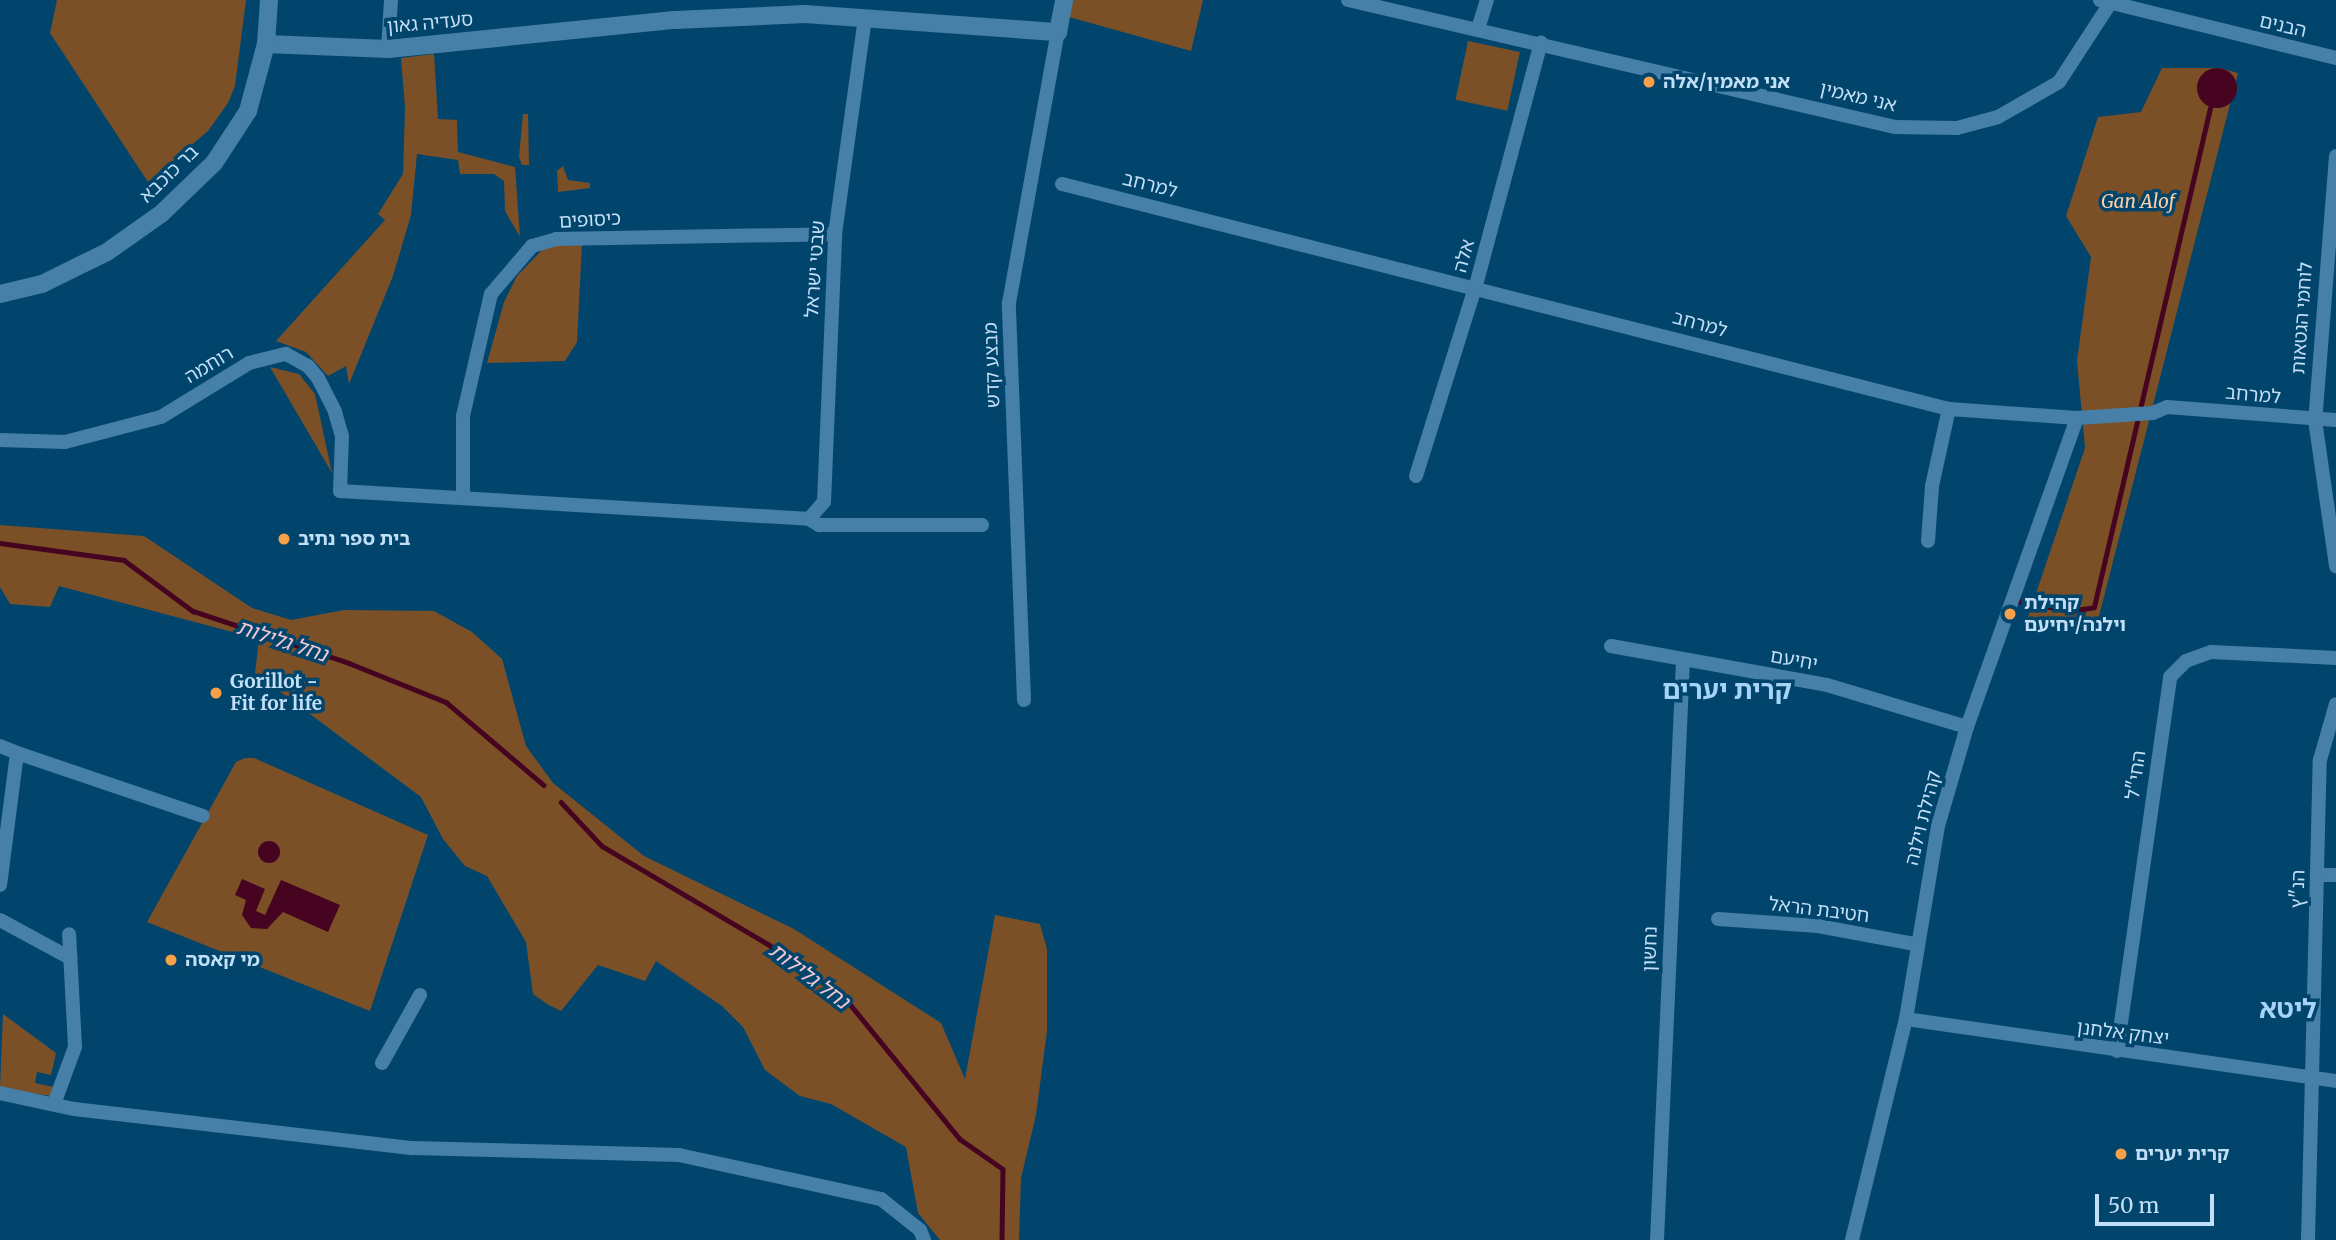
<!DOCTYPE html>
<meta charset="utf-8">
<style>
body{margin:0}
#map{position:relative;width:2336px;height:1240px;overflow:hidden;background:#02456c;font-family:Merriweather,"Noto Sans Hebrew",serif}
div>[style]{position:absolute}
.green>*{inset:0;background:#7b5027;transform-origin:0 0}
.water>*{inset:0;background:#460420}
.round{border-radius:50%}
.stream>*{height:4.5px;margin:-2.25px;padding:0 2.25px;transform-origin:2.25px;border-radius:2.25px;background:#460420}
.street>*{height:14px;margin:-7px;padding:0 7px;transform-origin:7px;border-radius:7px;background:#467fa8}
.secondary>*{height:18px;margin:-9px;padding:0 9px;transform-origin:9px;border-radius:9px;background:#467fa8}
.dots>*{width:19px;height:19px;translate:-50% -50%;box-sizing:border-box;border:4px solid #02456c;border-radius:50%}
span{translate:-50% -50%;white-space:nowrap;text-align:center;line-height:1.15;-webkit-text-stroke:7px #02456c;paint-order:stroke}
.street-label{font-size:19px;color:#c2dff6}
.poi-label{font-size:19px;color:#c2dff6;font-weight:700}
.left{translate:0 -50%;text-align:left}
.park-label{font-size:19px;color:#fecea5;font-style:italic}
.water-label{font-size:21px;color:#f4c8d2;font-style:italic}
.district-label{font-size:26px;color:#a6d4f9;font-weight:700}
.scale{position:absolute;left:2095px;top:1194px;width:119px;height:32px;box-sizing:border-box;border:4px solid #c2dff6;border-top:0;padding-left:9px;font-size:21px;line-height:24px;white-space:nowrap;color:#c2dff6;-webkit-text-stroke:5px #02456c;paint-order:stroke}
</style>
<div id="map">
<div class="green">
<i style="clip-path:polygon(57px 0,246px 0,235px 86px,228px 103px,208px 131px,148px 182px,50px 33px)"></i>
<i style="clip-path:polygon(1072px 0,1203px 0,1191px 51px,1069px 17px)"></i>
<i style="left:1468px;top:41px;width:53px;height:60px;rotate:12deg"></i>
<i style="clip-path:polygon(434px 54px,438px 119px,457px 120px,458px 152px,515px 167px,520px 237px,505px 211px,504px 181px,494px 174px,460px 174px,458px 160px,417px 154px,411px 215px,393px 276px,349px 384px,346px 366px,328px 376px,306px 352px,276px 341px,385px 220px,378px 214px,403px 174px,405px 108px,401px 58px)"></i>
<i style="clip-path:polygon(2162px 68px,2220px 68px,2238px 73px,2097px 624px,2028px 617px,2085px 448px,2077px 361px,2091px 257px,2066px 216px,2098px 117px,2141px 112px)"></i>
<i style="clip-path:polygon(523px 114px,528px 114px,529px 165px,522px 165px,519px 157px)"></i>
<i style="clip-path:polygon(563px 166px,568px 180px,590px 183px,590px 188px,558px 192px,557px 171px)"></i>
<i style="clip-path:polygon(558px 243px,582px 243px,577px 342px,565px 361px,487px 363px,504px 302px,517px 276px,544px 248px)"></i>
<i style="clip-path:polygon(270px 367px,299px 374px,315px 394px,332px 473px)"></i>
<i style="clip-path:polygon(0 525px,144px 536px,252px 608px,291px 620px,344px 610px,434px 611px,472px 632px,502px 659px,526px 746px,553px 783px,644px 856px,794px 929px,941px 1023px,965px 1079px,995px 915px,1040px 924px,1047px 949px,1047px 1031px,1036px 1115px,1021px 1178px,1019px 1240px,940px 1240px,918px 1213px,906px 1147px,831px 1104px,800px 1096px,765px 1070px,743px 1027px,722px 1006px,656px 961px,645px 981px,598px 965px,561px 1011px,547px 1004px,533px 994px,526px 942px,487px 876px,465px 866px,443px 839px,421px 797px,255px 673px,259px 639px,59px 586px,50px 607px,10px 604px,0 587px)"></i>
<i style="clip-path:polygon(245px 758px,254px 758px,428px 835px,370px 1011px,147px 922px,236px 762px)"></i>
<i style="clip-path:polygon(3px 1014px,56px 1053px,51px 1075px,37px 1072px,35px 1083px,58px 1088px,51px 1096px,0 1088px)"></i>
</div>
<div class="water">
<i class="round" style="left:2197px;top:68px;width:40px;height:40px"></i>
<i class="round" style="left:258px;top:841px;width:22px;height:22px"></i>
<i style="clip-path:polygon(242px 879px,265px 889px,256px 911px,265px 915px,281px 880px,340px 905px,328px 932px,283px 912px,267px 929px,251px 928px,242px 915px,246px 900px,235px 895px)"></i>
</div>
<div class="stream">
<i style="left:0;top:543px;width:125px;rotate:7.8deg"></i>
<i style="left:124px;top:560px;width:86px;rotate:36.5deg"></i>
<i style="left:193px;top:611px;width:164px;rotate:18.4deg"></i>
<i style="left:349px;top:663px;width:105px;rotate:21.9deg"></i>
<i style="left:446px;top:702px;width:128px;rotate:40.3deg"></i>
<i style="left:2014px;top:600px;width:57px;rotate:11.1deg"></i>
<i style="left:2070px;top:611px;width:24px;rotate:-9deg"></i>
<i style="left:2094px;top:607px;width:512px;rotate:-76.91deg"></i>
<i style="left:561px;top:802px;width:60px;rotate:47deg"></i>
<i style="left:602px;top:846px;width:193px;rotate:30.6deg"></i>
<i style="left:768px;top:944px;width:94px;rotate:35deg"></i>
<i style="left:845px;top:998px;width:182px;rotate:50.8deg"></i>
<i style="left:960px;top:1139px;width:52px;rotate:34.9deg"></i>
<i style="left:1003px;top:1169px;width:71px;rotate:90.8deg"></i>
</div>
<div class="street">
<i style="left:1348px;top:0;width:562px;rotate:13.07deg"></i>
<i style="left:1895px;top:127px;width:62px;rotate:0.9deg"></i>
<i style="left:1957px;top:128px;width:42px;rotate:-15deg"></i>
<i style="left:1998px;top:117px;width:70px;rotate:-29.8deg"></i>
<i style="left:2059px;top:82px;width:92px;rotate:-57deg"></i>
<i style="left:2100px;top:0;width:243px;rotate:13.8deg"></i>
<i style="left:1478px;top:29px;width:30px;rotate:-73deg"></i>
<i style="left:388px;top:49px;width:49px;rotate:-86.5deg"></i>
<i style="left:2336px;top:156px;width:265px;rotate:94.5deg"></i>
<i style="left:2315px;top:420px;width:148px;rotate:81.8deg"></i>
<i style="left:1062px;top:184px;width:915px;rotate:14.23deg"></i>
<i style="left:1949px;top:409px;width:128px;rotate:4deg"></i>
<i style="left:2077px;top:418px;width:76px;rotate:-3.8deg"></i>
<i style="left:2153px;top:413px;width:15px;rotate:-23deg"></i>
<i style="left:2167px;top:407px;width:169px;rotate:4.4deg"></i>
<i style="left:0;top:440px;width:65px;rotate:1.8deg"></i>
<i style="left:65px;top:442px;width:99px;rotate:-14.6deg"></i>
<i style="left:161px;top:417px;width:103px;rotate:-31.5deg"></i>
<i style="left:249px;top:363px;width:38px;rotate:-14deg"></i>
<i style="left:286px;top:354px;width:25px;rotate:29deg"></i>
<i style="left:308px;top:366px;width:16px;rotate:50deg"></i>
<i style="left:318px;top:378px;width:38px;rotate:63deg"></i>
<i style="left:335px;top:412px;width:25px;rotate:74deg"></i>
<i style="left:342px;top:436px;width:55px;rotate:92.1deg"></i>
<i style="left:340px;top:491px;width:470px;rotate:3.4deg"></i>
<i style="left:809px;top:519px;width:12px;rotate:31deg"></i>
<i style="left:819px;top:525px;width:163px"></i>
<i style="left:1416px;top:476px;width:200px;rotate:-72.6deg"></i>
<i style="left:1476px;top:285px;width:251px;rotate:-75deg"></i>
<i style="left:463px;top:496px;width:80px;rotate:-90deg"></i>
<i style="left:463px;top:416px;width:125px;rotate:-77.1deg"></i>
<i style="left:491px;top:294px;width:63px;rotate:-49.5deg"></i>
<i style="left:532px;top:246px;width:25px;rotate:-16deg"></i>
<i style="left:556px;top:239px;width:279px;rotate:-1deg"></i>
<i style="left:809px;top:519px;width:23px;rotate:-49deg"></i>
<i style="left:824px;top:502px;width:268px;rotate:-87.6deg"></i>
<i style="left:835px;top:234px;width:219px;rotate:-82.1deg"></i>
<i style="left:1928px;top:541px;width:55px;rotate:-85.8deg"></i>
<i style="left:1932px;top:486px;width:79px;rotate:-77.6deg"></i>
<i style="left:1611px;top:646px;width:219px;rotate:10.2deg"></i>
<i style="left:1827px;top:685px;width:146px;rotate:16.7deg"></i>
<i style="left:1024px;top:700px;width:397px;rotate:-92.2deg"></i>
<i style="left:1009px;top:303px;width:275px;rotate:-79.8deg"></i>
<i style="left:0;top:746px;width:18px;rotate:22deg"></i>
<i style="left:17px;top:753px;width:133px;rotate:97.3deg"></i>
<i style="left:17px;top:753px;width:196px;rotate:18.7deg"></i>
<i style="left:2318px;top:875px;width:18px"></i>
<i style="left:1718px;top:919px;width:100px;rotate:4deg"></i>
<i style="left:1818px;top:926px;width:99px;rotate:10.5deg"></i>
<i style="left:0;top:920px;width:80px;rotate:28.5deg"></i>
<i style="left:1906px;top:1019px;width:434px;rotate:8.2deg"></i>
<i style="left:2117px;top:1051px;width:378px;rotate:-81.9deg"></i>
<i style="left:2170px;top:677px;width:23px;rotate:-45deg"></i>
<i style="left:2186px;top:661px;width:27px;rotate:-20deg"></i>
<i style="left:2211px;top:652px;width:125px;rotate:2.7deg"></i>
<i style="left:382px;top:1063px;width:78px;rotate:-60.8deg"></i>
<i style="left:0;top:1093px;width:76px;rotate:12.2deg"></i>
<i style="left:74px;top:1109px;width:341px;rotate:6.6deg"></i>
<i style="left:413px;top:1148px;width:266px;rotate:1.5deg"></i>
<i style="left:679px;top:1155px;width:207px;rotate:12.3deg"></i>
<i style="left:881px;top:1199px;width:50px;rotate:38.5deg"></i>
<i style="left:920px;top:1230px;width:11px;rotate:68deg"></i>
<i style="left:54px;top:1104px;width:61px;rotate:-69.8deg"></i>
<i style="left:75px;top:1047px;width:113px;rotate:-93deg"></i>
<i style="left:1657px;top:1240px;width:581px;rotate:-87.43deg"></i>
<i style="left:1852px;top:1240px;width:228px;rotate:-76.3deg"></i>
<i style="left:1906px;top:1019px;width:196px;rotate:-80.6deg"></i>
<i style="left:1938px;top:826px;width:103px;rotate:-73.7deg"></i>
<i style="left:1967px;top:727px;width:328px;rotate:-70.4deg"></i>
<i style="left:2308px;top:1240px;width:480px;rotate:-88.6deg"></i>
<i style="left:2320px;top:760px;width:58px;rotate:-74.1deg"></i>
</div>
<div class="secondary">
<i style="left:266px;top:44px;width:122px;rotate:2.3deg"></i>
<i style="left:388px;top:49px;width:288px;rotate:-5.8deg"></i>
<i style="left:675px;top:20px;width:130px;rotate:-2.6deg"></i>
<i style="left:805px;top:14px;width:254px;rotate:4.1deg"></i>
<i style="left:1058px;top:32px;width:33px;rotate:-79deg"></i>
<i style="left:0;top:294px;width:43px;rotate:-13.4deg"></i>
<i style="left:42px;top:284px;width:72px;rotate:-26.2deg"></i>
<i style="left:107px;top:252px;width:67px;rotate:-35.3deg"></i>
<i style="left:162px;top:213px;width:72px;rotate:-43.9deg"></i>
<i style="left:214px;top:163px;width:62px;rotate:-56.8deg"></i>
<i style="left:248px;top:111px;width:69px;rotate:-75deg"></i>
<i style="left:266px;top:44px;width:44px;rotate:-86.1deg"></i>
</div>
<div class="dots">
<i style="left:1649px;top:82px;background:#f8a14a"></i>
<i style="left:284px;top:539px;background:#f8a14a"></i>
<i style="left:2010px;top:614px;background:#f8a14a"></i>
<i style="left:216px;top:693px;background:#f8a14a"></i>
<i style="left:171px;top:960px;background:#f8a14a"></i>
<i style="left:2121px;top:1154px;background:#f8a14a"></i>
</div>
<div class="street-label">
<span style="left:430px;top:23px;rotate:-5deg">סעדיה גאון</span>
<span style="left:2283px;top:26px;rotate:13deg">הבנים</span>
<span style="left:1858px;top:97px;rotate:13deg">אני מאמין</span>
<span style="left:169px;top:174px;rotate:-44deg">בר כוכבא</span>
<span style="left:1150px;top:185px;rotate:14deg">למרחב</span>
<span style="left:590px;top:220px;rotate:-3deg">כיסופים</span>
<span style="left:1464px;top:256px;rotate:-75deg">אלה</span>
<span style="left:815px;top:269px;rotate:-86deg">שבטי ישראל</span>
<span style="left:2302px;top:318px;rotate:-86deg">לוחמי הגטאות</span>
<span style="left:1700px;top:324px;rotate:15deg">למרחב</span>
<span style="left:209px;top:365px;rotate:-31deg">רוחמה</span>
<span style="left:992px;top:365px;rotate:-92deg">מבצע קדש</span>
<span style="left:2253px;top:395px;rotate:5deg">למרחב</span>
<span style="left:1794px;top:660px;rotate:10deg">יחיעם</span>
<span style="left:2136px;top:775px;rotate:-82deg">החי"ל</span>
<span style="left:1923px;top:818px;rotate:-76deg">קהילת וילנה</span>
<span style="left:2298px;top:889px;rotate:-89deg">הנ"ץ</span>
<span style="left:1819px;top:910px;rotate:7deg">חטיבת הראל</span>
<span style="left:1650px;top:949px;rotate:-88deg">נחשון</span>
<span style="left:2123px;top:1033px;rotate:7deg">יצחק אלחנן</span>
</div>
<div class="poi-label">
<span class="left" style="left:1663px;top:82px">אני מאמין/אלה</span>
<span class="left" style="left:298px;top:539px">בית ספר נתיב</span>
<span class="left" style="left:2024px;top:614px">קהילת<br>וילנה/יחיעם</span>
<span class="left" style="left:230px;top:693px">Gorillot -<br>Fit for life</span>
<span class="left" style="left:185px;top:960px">מי קאסה</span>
<span class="left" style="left:2135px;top:1154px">קרית יערים</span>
</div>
<div class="park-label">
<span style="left:2138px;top:202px">Gan Alof</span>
</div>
<div class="water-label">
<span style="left:282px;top:641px;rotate:18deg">נחל גלילות</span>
<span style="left:809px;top:976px;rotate:37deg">נחל גלילות</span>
</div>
<div class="district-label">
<span style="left:1727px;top:690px">קרית יערים</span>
<span style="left:2288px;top:1009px">ליטא</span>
</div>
<div class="scale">50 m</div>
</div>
